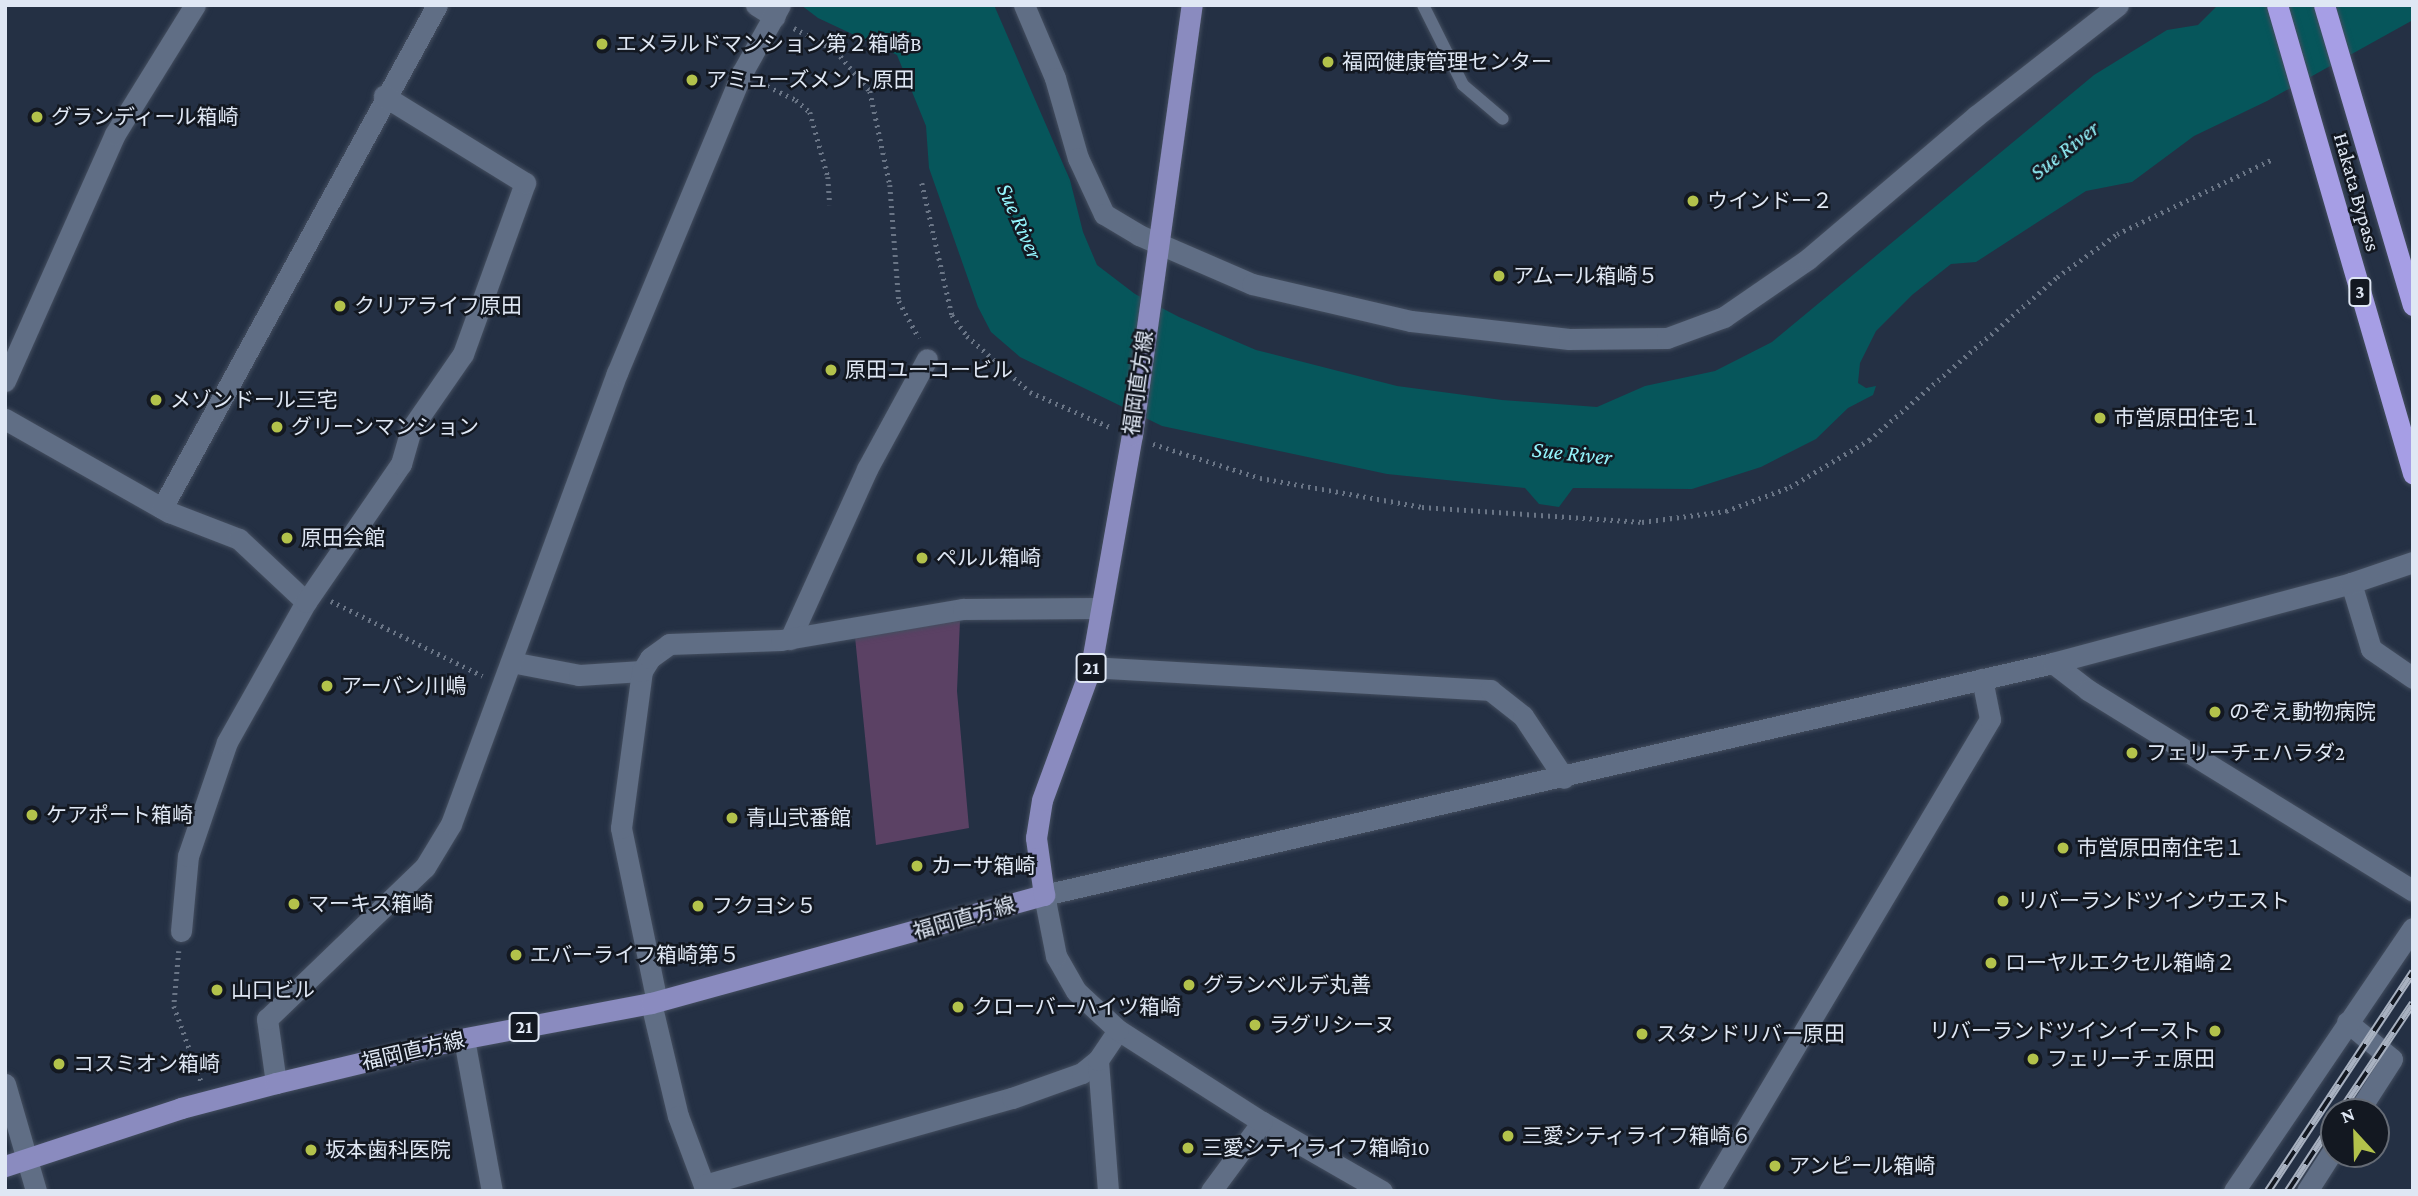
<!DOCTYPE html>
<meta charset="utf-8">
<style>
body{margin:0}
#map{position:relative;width:2418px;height:1196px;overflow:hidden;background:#243044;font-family:"Crimson Pro","Noto Sans JP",serif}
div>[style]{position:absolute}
.green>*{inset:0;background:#5b4164}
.water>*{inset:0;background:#06565b}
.path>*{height:4.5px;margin-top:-2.25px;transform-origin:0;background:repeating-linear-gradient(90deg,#6a7586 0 2px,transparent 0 7px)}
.roads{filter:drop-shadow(0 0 2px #444e5f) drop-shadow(0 0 2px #444e5f)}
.lane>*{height:12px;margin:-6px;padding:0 6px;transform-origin:6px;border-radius:6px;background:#606e85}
.street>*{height:21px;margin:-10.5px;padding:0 10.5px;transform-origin:10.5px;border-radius:10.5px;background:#606e85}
.secondary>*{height:21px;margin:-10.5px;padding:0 10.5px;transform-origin:10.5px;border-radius:10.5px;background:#606e85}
.primary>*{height:21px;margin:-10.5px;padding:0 10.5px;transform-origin:10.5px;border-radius:10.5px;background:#8a8bbf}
.highway>*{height:21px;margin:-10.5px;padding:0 10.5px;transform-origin:10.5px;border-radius:10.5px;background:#a69ee5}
.rail>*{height:8px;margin-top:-4px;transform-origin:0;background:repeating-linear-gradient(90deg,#131821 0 16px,#a8b1c0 0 32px);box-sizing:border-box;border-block:2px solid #a8b1c0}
.dots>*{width:19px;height:19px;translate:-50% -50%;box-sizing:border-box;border:4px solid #131821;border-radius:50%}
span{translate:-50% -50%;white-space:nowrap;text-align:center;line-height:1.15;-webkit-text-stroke:5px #131821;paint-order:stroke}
.shield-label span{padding:2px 5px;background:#131821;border:2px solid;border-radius:5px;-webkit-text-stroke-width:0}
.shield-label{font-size:19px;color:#dfe7f4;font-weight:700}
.poi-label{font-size:21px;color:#dfe7f4}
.left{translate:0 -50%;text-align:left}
.right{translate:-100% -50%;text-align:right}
.street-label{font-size:21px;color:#dfe7f4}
.water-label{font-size:23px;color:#94f5fd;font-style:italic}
.frame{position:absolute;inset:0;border:7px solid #dfe7f4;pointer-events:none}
.north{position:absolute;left:2320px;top:1098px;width:70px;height:70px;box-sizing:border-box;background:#131821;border:2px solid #656b75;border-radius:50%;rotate:338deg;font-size:19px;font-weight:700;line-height:28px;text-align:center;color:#dfe7f4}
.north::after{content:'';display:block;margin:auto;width:24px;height:32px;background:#b3c24b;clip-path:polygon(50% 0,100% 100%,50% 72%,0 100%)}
</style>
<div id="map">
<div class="green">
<i style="clip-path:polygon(960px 620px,957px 691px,969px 828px,876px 845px,855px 637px)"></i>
</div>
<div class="water">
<i style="clip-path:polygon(801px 5px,994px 5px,1070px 180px,1083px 232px,1097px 265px,1135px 294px,1179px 317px,1256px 350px,1397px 386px,1502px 400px,1597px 407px,1645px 386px,1715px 371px,1772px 342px,2094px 75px,2167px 30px,2198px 25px,2218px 5px,2413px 5px,2413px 20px,2267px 101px,2194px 136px,2132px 182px,2086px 191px,1976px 262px,1951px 264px,1912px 295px,1876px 331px,1860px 363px,1858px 383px,1866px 388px,1876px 386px,1873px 395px,1848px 408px,1816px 439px,1761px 467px,1692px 489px,1573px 488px,1559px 507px,1539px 504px,1525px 488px,1387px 474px,1162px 426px,1020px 357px,991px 332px,978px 307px,929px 168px,926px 126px,897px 55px,818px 18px)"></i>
</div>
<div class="path">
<i style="left:794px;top:28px;width:48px;rotate:28.7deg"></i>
<i style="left:836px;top:51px;width:52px;rotate:49.6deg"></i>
<i style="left:870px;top:91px;width:96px;rotate:78deg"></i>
<i style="left:890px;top:185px;width:116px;rotate:85.6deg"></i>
<i style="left:899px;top:301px;width:42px;rotate:61.6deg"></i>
<i style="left:761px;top:83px;width:39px;rotate:26deg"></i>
<i style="left:796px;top:100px;width:18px;rotate:41deg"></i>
<i style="left:810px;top:112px;width:67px;rotate:74.5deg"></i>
<i style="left:828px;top:177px;width:28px;rotate:86deg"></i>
<i style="left:922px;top:183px;width:135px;rotate:77.2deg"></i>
<i style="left:952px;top:315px;width:26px;rotate:54deg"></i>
<i style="left:967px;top:336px;width:84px;rotate:41.6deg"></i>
<i style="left:1030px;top:392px;width:90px;rotate:23.7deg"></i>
<i style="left:1153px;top:444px;width:112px;rotate:17.6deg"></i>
<i style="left:1260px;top:478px;width:165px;rotate:10.1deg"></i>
<i style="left:1422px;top:507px;width:221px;rotate:3.9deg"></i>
<i style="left:1642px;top:522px;width:85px;rotate:-7.5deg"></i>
<i style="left:1726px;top:511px;width:68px;rotate:-20.6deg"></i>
<i style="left:1790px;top:487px;width:92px;rotate:-30.7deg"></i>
<i style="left:1869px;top:440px;width:249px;rotate:-40.9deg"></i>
<i style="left:2057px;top:277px;width:74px;rotate:-35.6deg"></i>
<i style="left:2117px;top:234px;width:173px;rotate:-25.7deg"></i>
<i style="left:331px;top:601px;width:169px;rotate:26.3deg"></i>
<i style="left:179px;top:951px;width:55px;rotate:95.2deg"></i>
<i style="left:174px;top:1006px;width:80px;rotate:70.2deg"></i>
</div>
<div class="roads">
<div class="lane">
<i style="left:1423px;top:5px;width:89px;rotate:63.4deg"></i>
<i style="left:1463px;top:85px;width:52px;rotate:40.4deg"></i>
</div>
<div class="street">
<i style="left:756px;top:5px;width:22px;rotate:32deg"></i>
<i style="left:1024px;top:5px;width:79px;rotate:67deg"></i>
<i style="left:1055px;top:78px;width:83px;rotate:74deg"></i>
<i style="left:1078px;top:158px;width:62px;rotate:65.1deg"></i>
<i style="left:1104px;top:214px;width:41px;rotate:31deg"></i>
<i style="left:1139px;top:235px;width:123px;rotate:23.4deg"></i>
<i style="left:1252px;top:284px;width:163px;rotate:13.1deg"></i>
<i style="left:1411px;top:321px;width:159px;rotate:6.5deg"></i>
<i style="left:1569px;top:339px;width:98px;rotate:-0.6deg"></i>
<i style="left:1667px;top:338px;width:61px;rotate:-20.2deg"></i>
<i style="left:1724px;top:317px;width:102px;rotate:-34.6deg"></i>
<i style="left:1808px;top:259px;width:221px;rotate:-40.4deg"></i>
<i style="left:1976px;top:116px;width:180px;rotate:-38deg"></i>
<i style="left:5px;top:381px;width:270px;rotate:-66deg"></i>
<i style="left:115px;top:134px;width:152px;rotate:-58.2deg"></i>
<i style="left:5px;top:419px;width:189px;rotate:29.6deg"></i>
<i style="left:169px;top:512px;width:75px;rotate:21.1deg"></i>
<i style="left:239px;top:539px;width:92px;rotate:43.2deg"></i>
<i style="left:162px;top:508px;width:573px;rotate:-61.33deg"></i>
<i style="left:2351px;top:583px;width:69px;rotate:73.1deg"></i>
<i style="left:2371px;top:649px;width:51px;rotate:34.6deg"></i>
<i style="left:790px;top:639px;width:187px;rotate:-65.6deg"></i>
<i style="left:867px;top:469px;width:125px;rotate:-61.4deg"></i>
<i style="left:511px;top:662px;width:69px;rotate:10.8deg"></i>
<i style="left:579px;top:675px;width:63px;rotate:-3.6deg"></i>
<i style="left:2053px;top:663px;width:44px;rotate:37.6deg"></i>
<i style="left:2088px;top:690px;width:382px;rotate:31.7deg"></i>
<i style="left:1091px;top:667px;width:400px;rotate:3.3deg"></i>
<i style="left:1490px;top:690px;width:42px;rotate:38.2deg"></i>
<i style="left:1523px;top:716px;width:74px;rotate:56.5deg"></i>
<i style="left:181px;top:931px;width:75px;rotate:-84.7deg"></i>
<i style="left:188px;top:856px;width:120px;rotate:-71.1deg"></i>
<i style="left:227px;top:742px;width:161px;rotate:-60.6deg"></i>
<i style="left:306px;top:602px;width:168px;rotate:-55.5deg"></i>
<i style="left:401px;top:464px;width:36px;rotate:-74deg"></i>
<i style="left:411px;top:429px;width:91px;rotate:-55.3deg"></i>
<i style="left:463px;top:354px;width:182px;rotate:-70.1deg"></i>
<i style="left:525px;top:183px;width:166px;rotate:-148.3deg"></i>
<i style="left:657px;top:1002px;width:178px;rotate:-101.7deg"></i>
<i style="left:621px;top:828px;width:158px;rotate:-82.4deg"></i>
<i style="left:642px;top:671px;width:15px;rotate:-58deg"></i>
<i style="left:650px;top:658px;width:24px;rotate:-36deg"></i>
<i style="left:669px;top:644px;width:112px;rotate:-2deg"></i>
<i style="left:781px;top:640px;width:185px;rotate:-9.7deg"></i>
<i style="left:963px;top:609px;width:136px;rotate:-0.4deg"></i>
<i style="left:651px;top:1003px;width:116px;rotate:76.6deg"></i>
<i style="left:678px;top:1116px;width:80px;rotate:69.5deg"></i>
<i style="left:2347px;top:1022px;width:58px;rotate:39.4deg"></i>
<i style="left:2392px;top:1059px;width:63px;rotate:122.7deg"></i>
<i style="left:464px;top:1039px;width:155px;rotate:79.6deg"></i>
<i style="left:276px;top:1083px;width:65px;rotate:-98deg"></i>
<i style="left:267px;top:1019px;width:219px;rotate:-43.9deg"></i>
<i style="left:425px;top:867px;width:50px;rotate:-58.8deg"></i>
<i style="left:451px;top:824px;width:481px;rotate:-69.8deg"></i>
<i style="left:617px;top:373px;width:325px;rotate:-67.4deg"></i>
<i style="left:742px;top:73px;width:78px;rotate:-60.8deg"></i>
<i style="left:5px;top:1084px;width:111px;rotate:73.8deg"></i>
<i style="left:704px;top:1185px;width:320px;rotate:-15.8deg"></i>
<i style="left:1012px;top:1098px;width:74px;rotate:-19.7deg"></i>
<i style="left:1082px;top:1073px;width:21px;rotate:-39deg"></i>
<i style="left:1108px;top:1191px;width:131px;rotate:-94.4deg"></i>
<i style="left:1098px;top:1060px;width:36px;rotate:-56deg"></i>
<i style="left:1211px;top:1191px;width:86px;rotate:-53.5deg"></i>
<i style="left:1709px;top:1191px;width:549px;rotate:-59.23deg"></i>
<i style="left:1990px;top:719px;width:41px;rotate:-101.3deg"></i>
<i style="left:2234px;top:1191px;width:318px;rotate:-55.8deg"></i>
<i style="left:2307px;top:1191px;width:50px;rotate:-57.3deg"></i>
</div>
<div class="secondary">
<i style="left:1382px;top:1191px;width:138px;rotate:-150.1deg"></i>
<i style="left:1262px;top:1122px;width:171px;rotate:-147.4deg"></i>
<i style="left:1118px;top:1030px;width:57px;rotate:-137.1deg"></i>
<i style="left:1076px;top:991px;width:40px;rotate:-119.7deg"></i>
<i style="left:1056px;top:956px;width:62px;rotate:-101.1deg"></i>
<i style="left:1044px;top:895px;width:1035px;rotate:-12.95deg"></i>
<i style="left:2053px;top:663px;width:309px;rotate:-15deg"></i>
<i style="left:2351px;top:583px;width:65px;rotate:-18.7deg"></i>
</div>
<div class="primary">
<i style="left:5px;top:1166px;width:185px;rotate:-18.2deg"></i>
<i style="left:181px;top:1108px;width:98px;rotate:-14.7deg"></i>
<i style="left:276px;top:1083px;width:184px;rotate:-13.5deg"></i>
<i style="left:455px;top:1040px;width:199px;rotate:-10.7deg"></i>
<i style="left:651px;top:1003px;width:408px;rotate:-15.4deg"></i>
<i style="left:1044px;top:895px;width:58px;rotate:-98deg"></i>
<i style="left:1036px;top:838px;width:38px;rotate:-81deg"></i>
<i style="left:1042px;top:800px;width:142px;rotate:-69.8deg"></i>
<i style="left:1091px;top:667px;width:236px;rotate:-80deg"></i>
<i style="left:1132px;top:435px;width:434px;rotate:-82.1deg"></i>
</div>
<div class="highway">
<i style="left:2277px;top:5px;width:488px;rotate:73.8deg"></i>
<i style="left:2324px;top:5px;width:313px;rotate:73.5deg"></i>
</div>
</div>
<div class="rail">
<i style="left:2340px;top:1112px;width:131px;rotate:-56.2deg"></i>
<i style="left:2268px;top:1191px;width:263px;rotate:-56.5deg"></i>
<i style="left:2288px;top:1191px;width:84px;rotate:-56.7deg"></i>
</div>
<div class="dots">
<i style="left:602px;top:44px;background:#b3c24b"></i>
<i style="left:1328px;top:62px;background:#b3c24b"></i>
<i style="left:692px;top:80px;background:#b3c24b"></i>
<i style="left:37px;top:117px;background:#b3c24b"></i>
<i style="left:1693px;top:201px;background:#b3c24b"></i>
<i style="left:1499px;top:276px;background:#b3c24b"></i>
<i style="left:340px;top:306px;background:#b3c24b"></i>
<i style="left:831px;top:370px;background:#b3c24b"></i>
<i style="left:156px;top:400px;background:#b3c24b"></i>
<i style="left:2100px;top:418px;background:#b3c24b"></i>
<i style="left:277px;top:427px;background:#b3c24b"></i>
<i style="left:287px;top:538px;background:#b3c24b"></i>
<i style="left:922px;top:558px;background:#b3c24b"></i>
<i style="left:327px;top:686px;background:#b3c24b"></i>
<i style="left:2215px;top:712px;background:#b3c24b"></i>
<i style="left:2132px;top:753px;background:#b3c24b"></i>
<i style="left:32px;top:815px;background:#b3c24b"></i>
<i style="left:732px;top:818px;background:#b3c24b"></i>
<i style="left:2063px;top:848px;background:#b3c24b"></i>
<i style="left:917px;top:866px;background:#b3c24b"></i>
<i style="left:2003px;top:901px;background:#b3c24b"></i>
<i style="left:294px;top:904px;background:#b3c24b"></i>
<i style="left:698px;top:906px;background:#b3c24b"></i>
<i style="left:516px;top:955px;background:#b3c24b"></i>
<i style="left:1991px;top:963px;background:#b3c24b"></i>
<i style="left:1189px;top:985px;background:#b3c24b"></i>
<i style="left:217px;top:990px;background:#b3c24b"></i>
<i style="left:958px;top:1007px;background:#b3c24b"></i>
<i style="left:1255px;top:1025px;background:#b3c24b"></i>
<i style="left:2215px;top:1031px;background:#b3c24b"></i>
<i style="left:1642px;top:1034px;background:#b3c24b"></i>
<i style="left:2033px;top:1059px;background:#b3c24b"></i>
<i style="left:59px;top:1064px;background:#b3c24b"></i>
<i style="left:1508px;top:1136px;background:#b3c24b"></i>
<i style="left:1188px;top:1148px;background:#b3c24b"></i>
<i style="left:311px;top:1150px;background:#b3c24b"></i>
<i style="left:1775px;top:1166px;background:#b3c24b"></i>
</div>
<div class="shield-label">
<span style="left:2360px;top:292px">3</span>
<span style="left:1091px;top:668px">21</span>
<span style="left:524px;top:1027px">21</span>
</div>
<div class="poi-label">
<span class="left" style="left:616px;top:44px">エメラルドマンション第２箱崎B</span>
<span class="left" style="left:1342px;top:62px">福岡健康管理センター</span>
<span class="left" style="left:706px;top:80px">アミューズメント原田</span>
<span class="left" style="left:51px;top:117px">グランディール箱崎</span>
<span class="left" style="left:1707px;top:201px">ウインドー２</span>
<span class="left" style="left:1513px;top:276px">アムール箱崎５</span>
<span class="left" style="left:354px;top:306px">クリアライフ原田</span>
<span class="left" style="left:845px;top:370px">原田ユーコービル</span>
<span class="left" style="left:170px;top:400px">メゾンドール三宅</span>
<span class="left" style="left:2114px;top:418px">市営原田住宅１</span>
<span class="left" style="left:291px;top:427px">グリーンマンション</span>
<span class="left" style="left:301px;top:538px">原田会館</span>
<span class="left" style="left:936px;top:558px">ペルル箱崎</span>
<span class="left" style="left:341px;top:686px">アーバン川嶋</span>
<span class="left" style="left:2229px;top:712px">のぞえ動物病院</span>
<span class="left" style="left:2146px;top:753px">フェリーチェハラダ2</span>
<span class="left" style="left:46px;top:815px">ケアポート箱崎</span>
<span class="left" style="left:746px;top:818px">青山弐番館</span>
<span class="left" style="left:2077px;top:848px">市営原田南住宅１</span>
<span class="left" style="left:931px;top:866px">カーサ箱崎</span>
<span class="left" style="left:2017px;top:901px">リバーランドツインウエスト</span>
<span class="left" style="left:308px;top:904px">マーキス箱崎</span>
<span class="left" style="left:712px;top:906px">フクヨシ５</span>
<span class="left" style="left:530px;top:955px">エバーライフ箱崎第５</span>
<span class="left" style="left:2005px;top:963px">ローヤルエクセル箱崎２</span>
<span class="left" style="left:1203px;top:985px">グランベルデ丸善</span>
<span class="left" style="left:231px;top:990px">山口ビル</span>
<span class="left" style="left:972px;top:1007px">クローバーハイツ箱崎</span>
<span class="left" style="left:1269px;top:1025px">ラグリシーヌ</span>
<span class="right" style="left:2201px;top:1031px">リバーランドツインイースト</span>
<span class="left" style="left:1656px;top:1034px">スタンドリバー原田</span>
<span class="left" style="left:2047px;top:1059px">フェリーチェ原田</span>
<span class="left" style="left:73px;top:1064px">コスミオン箱崎</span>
<span class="left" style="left:1522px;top:1136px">三愛シティライフ箱崎６</span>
<span class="left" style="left:1202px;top:1148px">三愛シティライフ箱崎10</span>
<span class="left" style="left:325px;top:1150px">坂本歯科医院</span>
<span class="left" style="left:1789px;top:1166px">アンピール箱崎</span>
</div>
<div class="street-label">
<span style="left:2357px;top:192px;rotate:74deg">Hakata Bypass</span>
<span style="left:1138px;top:383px;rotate:-82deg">福岡直方線</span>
<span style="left:964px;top:918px;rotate:-16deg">福岡直方線</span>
<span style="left:413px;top:1051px;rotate:-13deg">福岡直方線</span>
</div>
<div class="water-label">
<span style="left:2064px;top:150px;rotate:-38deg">Sue River</span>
<span style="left:1020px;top:221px;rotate:66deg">Sue River</span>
<span style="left:1572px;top:453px;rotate:6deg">Sue River</span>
</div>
<div class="frame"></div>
<div class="north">N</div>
</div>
